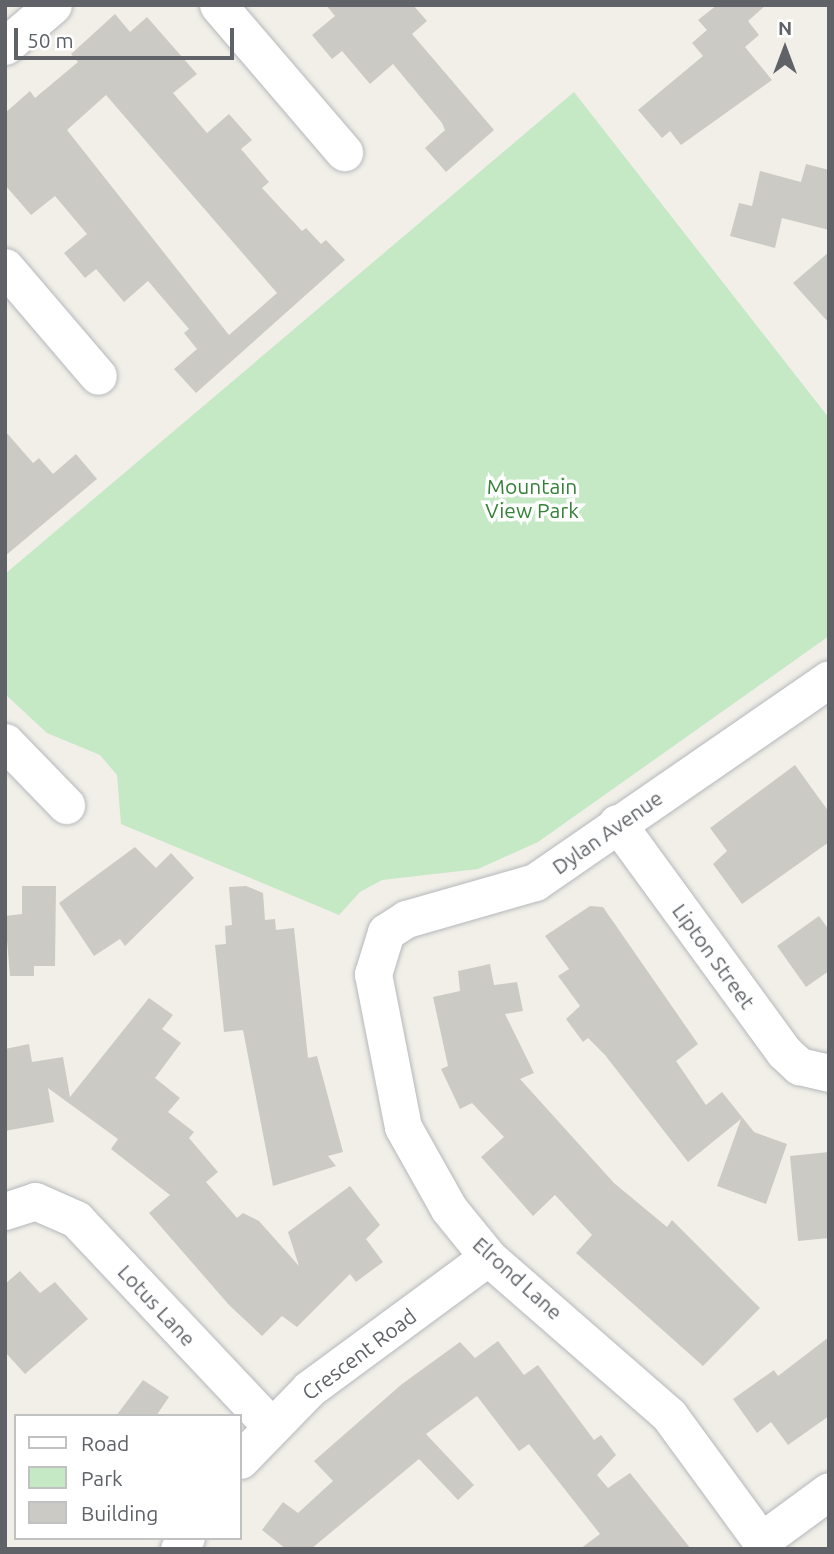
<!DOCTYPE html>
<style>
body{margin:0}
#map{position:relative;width:834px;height:1554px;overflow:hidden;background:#f1efe8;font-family:Ubuntu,sans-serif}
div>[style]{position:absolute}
.green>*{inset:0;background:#c5e8c5}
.building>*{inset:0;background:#cccac5}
.roads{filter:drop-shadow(0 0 2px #b5b8bc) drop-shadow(0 0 2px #b5b8bc)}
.minor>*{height:37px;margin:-18.5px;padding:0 18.5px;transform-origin:18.5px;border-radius:18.5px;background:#fff}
span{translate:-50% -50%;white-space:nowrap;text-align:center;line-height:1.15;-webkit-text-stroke:7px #fff;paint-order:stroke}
.park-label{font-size:21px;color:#348238}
.street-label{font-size:21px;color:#5f6368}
.frame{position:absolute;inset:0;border:7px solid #5f6368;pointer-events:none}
.legend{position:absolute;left:14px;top:1414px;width:228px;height:126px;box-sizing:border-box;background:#fff;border:2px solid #bfc1c3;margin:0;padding:9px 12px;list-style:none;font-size:21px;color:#5f6368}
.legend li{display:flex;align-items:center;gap:14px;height:35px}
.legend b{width:35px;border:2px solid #bfc1c3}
.north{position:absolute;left:750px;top:14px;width:70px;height:70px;-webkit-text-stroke:5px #fff;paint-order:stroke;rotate:0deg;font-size:19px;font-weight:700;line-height:28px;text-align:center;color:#5f6368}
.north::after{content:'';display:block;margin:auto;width:24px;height:32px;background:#5f6368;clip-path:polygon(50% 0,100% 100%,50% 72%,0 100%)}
.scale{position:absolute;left:14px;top:28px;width:220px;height:32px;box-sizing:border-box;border:4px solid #5f6368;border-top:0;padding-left:9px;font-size:21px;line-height:24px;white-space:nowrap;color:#5f6368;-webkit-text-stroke:5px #fff;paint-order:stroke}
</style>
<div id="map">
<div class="green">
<i style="clip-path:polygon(574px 92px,829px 418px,829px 636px,538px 842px,478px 869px,382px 880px,360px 892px,339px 915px,121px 824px,117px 775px,100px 755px,47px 733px,5px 694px,5px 574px)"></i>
</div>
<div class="building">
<i style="clip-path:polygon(326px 5px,413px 5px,427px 21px,412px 34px,494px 130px,446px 172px,425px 148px,445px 130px,442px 123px,393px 64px,370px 84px,342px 51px,332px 59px,312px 35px,335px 16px)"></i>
<i style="clip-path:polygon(717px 5px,766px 5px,748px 21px,759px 35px,745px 47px,772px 80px,681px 145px,670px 131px,662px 138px,638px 110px,703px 56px,692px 43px,707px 30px,698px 20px)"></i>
<i style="clip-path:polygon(evenodd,115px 14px,130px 32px,147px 17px,197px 74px,173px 93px,207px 133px,229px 114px,252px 140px,241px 149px,269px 182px,262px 188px,302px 231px,306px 228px,321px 244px,326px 240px,345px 260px,196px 393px,174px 369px,197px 349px,184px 333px,189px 329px,148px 281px,124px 302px,96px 269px,85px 278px,64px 253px,87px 234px,55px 196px,31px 215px,5px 185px,5px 113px,30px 91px,35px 98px,78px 62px,71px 54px,115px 14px,106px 95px,277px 293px,229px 335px,67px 130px,106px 95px)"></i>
<i style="clip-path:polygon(806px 164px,829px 170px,829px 230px,782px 218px,775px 248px,730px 236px,739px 203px,752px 206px,760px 171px,801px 182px)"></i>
<i style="clip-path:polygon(829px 252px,829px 323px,793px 283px)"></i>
<i style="clip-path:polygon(5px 431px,33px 463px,39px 458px,53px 474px,76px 454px,97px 479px,5px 556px)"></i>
<i style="clip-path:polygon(795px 765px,829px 812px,829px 842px,742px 904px,713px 864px,727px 851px,710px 828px)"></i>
<i style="clip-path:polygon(135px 847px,156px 868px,171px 853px,194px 878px,125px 946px,120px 939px,94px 956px,59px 903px)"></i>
<i style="clip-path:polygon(22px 886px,56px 886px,55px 966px,34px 966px,34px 976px,10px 976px,5px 916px,22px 914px)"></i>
<i style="clip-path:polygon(246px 886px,263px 893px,265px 920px,275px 919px,276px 930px,294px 928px,308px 1058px,317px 1056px,343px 1152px,328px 1156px,336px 1166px,273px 1186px,243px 1030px,224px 1032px,215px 945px,226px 944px,225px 926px,232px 925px,229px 887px)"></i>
<i style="clip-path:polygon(590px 906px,603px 907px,698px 1044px,676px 1061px,706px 1105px,722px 1092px,754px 1132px,787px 1144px,766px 1204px,717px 1186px,741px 1119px,688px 1162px,605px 1055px,588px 1038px,583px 1042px,566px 1019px,580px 1006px,558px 976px,569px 969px,545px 936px)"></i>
<i style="clip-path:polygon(819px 916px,829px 930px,829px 971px,806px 987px,777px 946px)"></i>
<i style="clip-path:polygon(490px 964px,494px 985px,517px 982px,523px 1011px,505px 1014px,534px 1073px,520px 1079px,614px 1183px,667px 1227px,672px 1220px,760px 1308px,703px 1366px,576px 1253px,592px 1235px,555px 1195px,533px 1216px,481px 1157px,504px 1137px,472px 1103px,460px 1109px,441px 1069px,448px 1066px,433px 997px,460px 991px,458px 971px)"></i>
<i style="clip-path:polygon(149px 998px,173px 1015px,162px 1029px,181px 1043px,155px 1078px,180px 1098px,168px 1112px,194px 1132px,189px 1138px,218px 1172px,206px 1182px,237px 1218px,243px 1213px,259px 1221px,299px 1266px,288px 1232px,350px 1186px,380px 1225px,366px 1239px,383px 1262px,356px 1282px,350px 1274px,297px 1327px,282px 1316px,262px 1336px,229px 1305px,149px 1213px,170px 1195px,111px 1149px,118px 1139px,48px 1088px,54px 1122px,5px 1131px,5px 1049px,29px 1044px,32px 1062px,63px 1057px,70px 1097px)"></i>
<i style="clip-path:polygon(829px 1152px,829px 1238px,798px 1241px,790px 1156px)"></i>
<i style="clip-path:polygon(20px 1271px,40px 1293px,55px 1282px,88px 1319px,25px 1374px,5px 1352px,5px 1284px)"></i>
<i style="clip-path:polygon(829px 1337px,829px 1416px,788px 1445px,771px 1422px,757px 1433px,733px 1399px,774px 1370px,778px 1376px)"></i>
<i style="clip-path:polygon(498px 1341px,524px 1375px,538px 1365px,594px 1440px,601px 1435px,616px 1455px,597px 1475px,608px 1488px,630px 1473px,691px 1549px,580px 1549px,600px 1534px,529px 1444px,519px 1451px,477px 1396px,426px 1434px,474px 1485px,458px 1500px,419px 1459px,311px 1549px,286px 1549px,262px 1530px,283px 1502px,298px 1513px,333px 1481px,314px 1461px,402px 1384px,460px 1342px,475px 1358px)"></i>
<i style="clip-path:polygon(143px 1380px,169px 1397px,156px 1416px,116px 1416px)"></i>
</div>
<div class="roads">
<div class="minor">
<i style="left:218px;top:5px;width:194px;rotate:49.4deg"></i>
<i style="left:5px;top:46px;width:63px;rotate:-40.5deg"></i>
<i style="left:5px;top:267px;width:143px;rotate:49.5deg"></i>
<i style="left:5px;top:742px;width:88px;rotate:45.9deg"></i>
<i style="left:617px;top:823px;width:283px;rotate:53.9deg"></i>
<i style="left:784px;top:1052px;width:21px;rotate:43deg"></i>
<i style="left:799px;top:1066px;width:31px;rotate:13deg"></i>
<i style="left:5px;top:1211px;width:32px;rotate:-18deg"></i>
<i style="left:35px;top:1201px;width:45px;rotate:23.7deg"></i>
<i style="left:76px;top:1219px;width:283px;rotate:46.7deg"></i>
<i style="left:240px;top:1460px;width:99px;rotate:-45.8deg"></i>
<i style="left:309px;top:1389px;width:222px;rotate:-36.4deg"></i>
<i style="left:761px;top:1541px;width:84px;rotate:-36.3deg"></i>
<i style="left:179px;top:1549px;width:13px;rotate:-58deg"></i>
<i style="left:767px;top:1549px;width:166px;rotate:-126.2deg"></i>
<i style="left:669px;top:1415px;width:240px;rotate:-138.9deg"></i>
<i style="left:488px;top:1257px;width:62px;rotate:-129.1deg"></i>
<i style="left:449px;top:1209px;width:94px;rotate:-119.3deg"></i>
<i style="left:403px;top:1127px;width:156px;rotate:-101.1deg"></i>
<i style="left:373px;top:974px;width:44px;rotate:-72.8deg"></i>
<i style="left:386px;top:932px;width:24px;rotate:-33deg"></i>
<i style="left:406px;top:919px;width:134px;rotate:-16deg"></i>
<i style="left:535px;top:882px;width:357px;rotate:-34.6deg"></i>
</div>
</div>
<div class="park-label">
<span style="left:532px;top:498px">Mountain<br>View Park</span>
</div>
<div class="street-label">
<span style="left:607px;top:832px;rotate:-35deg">Dylan Avenue</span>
<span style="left:714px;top:956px;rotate:54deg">Lipton Street</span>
<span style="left:518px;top:1278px;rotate:42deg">Elrond Lane</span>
<span style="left:157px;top:1305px;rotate:47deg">Lotus Lane</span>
<span style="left:359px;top:1354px;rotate:-37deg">Crescent Road</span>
</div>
<div class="frame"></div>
<ul class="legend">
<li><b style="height:9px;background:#fff"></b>Road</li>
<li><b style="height:19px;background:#c5e8c5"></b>Park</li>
<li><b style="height:19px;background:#cccac5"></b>Building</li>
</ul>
<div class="north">N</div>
<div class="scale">50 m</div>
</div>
